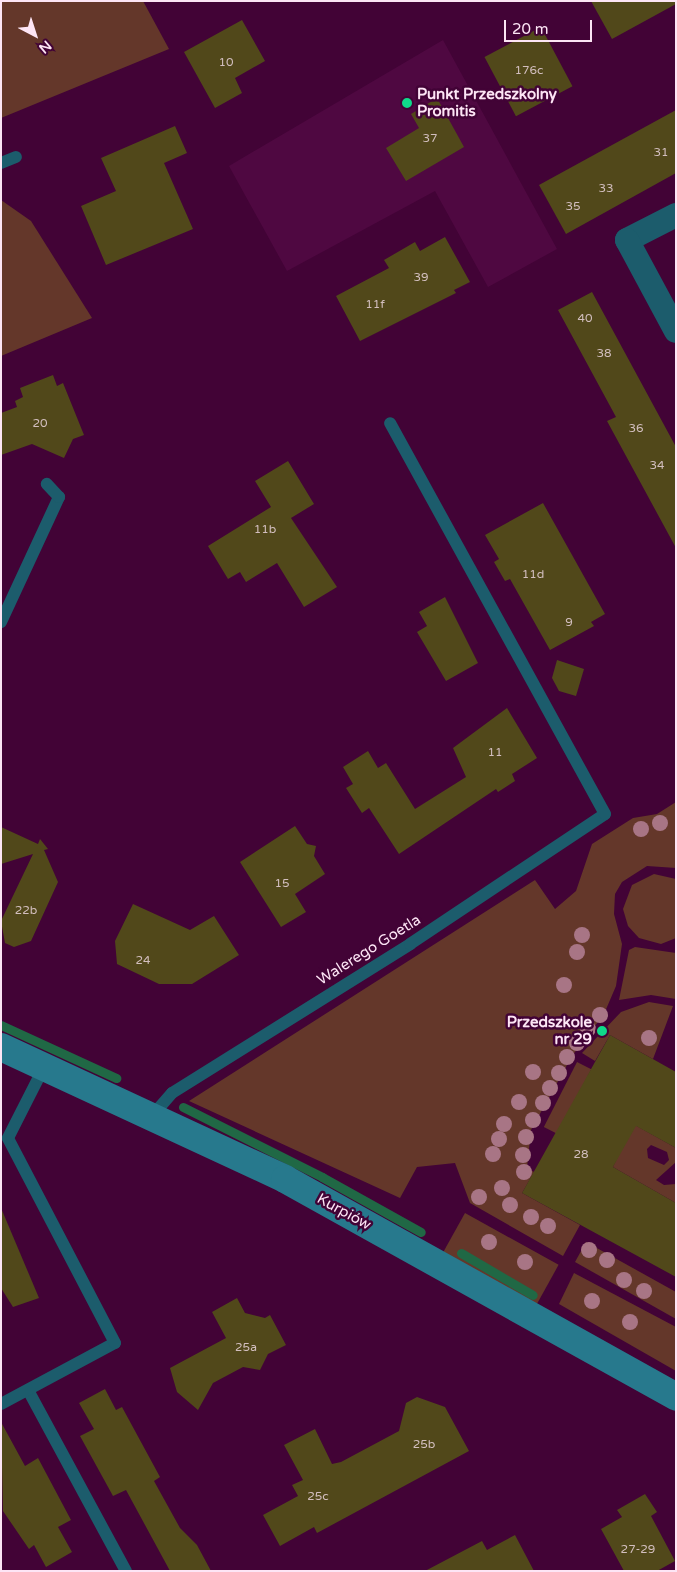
<!DOCTYPE html>
<meta charset="utf-8">
<style>
body{margin:0}
#map{position:relative;width:677px;height:1572px;overflow:hidden;background:#420336;font-family:"Varela Round",sans-serif}
div>[style]{position:absolute}
.built>*{inset:0;background:#4f0841}
.green>*{inset:0;background:#64372a;transform-origin:0 0}
.stream>*{height:9px;margin:-4.5px;padding:0 4.5px;transform-origin:4.5px;border-radius:4.5px;background:#206845}
.building>*{inset:0;background:#51481a;transform-origin:0 0}
.lane>*{height:12px;margin:-6px;padding:0 6px;transform-origin:6px;border-radius:6px;background:#1c5c6c}
.street>*{height:24px;margin:-12px;padding:0 12px;transform-origin:12px;border-radius:12px;background:#1c5c6c}
.secondary>*{height:28px;margin:-14px;padding:0 14px;transform-origin:14px;border-radius:14px;background:#27798d}
.trees>*{width:16px;height:16px;margin:-8px;border-radius:50%;background:#a87585}
.dots>*{width:14px;height:14px;translate:-50% -50%;box-sizing:border-box;border:2px solid #420336;border-radius:50%}
span{translate:-50% -50%;white-space:nowrap;text-align:center;line-height:1.15;-webkit-text-stroke:5px #420336;paint-order:stroke}
.number-label{font-size:12px;color:#d2bebe}
.number-label span{-webkit-text-stroke-width:0}
.poi-label{font-size:15px;color:#fde5f5;font-weight:700}
.left{translate:0 -50%;text-align:left}
.right{translate:-100% -50%;text-align:right}
.street-label{font-size:15px;color:#fde5f5}
.frame{position:absolute;inset:0;border:2px solid #fde5f5;pointer-events:none}
.north{position:absolute;left:10px;top:10px;width:50px;height:50px;-webkit-text-stroke:4px #420336;paint-order:stroke;rotate:140deg;font-size:14px;font-weight:700;line-height:20px;text-align:center;color:#fde5f5}
.north::after{content:'';display:block;margin:auto;width:18px;height:22px;background:#fde5f5;clip-path:polygon(50% 0,100% 100%,50% 72%,0 100%)}
.scale{position:absolute;left:504px;top:20px;width:88px;height:22px;box-sizing:border-box;border:2px solid #fde5f5;border-top:0;padding-left:6px;font-size:15px;line-height:18px;white-space:nowrap;color:#fde5f5;-webkit-text-stroke:4px #420336;paint-order:stroke}
</style>
<div id="map">
<div class="built">
<i style="clip-path:polygon(443px 40px,557px 249px,488px 287px,435px 191px,287px 271px,229px 166px)"></i>
</div>
<div class="green">
<i style="clip-path:polygon(1px 1px,143px 1px,169px 49px,1px 118px)"></i>
<i style="clip-path:polygon(1px 200px,31px 221px,92px 318px,1px 356px)"></i>
<i style="clip-path:polygon(676px 802px,676px 868px,647px 866px,622px 882px,615px 894px,614px 914px,622px 944px,616px 986px,604px 1014px,572px 1056px,531px 1130px,527px 1168px,534px 1172px,522px 1193px,580px 1225px,563px 1256px,470px 1203px,455px 1163px,417px 1167px,400px 1198px,189px 1101px,535px 880px,555px 909px,576px 891px,592px 844px,633px 818px,657px 814px)"></i>
<i style="clip-path:polygon(654px 874px,676px 879px,676px 938px,661px 944px,639px 938px,628px 926px,623px 909px,632px 885px)"></i>
<i style="clip-path:polygon(635px 947px,676px 953px,676px 999px,651px 995px,619px 1000px,629px 950px)"></i>
<i style="clip-path:polygon(649px 1002px,673px 1006px,653px 1059px,610px 1035px,595px 1061px,582px 1053px,621px 1012px)"></i>
<i style="left:577px;top:1062px;width:16px;height:73px;rotate:27deg"></i>
<i style="clip-path:polygon(evenodd,633px 1124px,676px 1148px,676px 1162px,656px 1180px,664px 1185px,676px 1184px,676px 1203px,613px 1167px,633px 1124px,651px 1145px,667px 1152px,669px 1160px,664px 1165px,648px 1158px,647px 1149px,651px 1145px)"></i>
<i style="left:465px;top:1213px;width:107px;height:45px;rotate:29deg"></i>
<i style="clip-path:polygon(586px 1242px,676px 1292px,676px 1319px,575px 1262px)"></i>
<i style="clip-path:polygon(574px 1273px,676px 1327px,676px 1371px,559px 1304px)"></i>
</div>
<div class="stream">
<i style="left:1px;top:1025px;width:127px;rotate:24.7deg"></i>
<i style="left:183px;top:1107px;width:156px;rotate:26.7deg"></i>
<i style="left:322px;top:1177px;width:113px;rotate:29.1deg"></i>
<i style="left:461px;top:1253px;width:83px;rotate:30.3deg"></i>
</div>
<div class="building">
<i style="clip-path:polygon(591px 1px,676px 1px,676px 4px,612px 39px)"></i>
<i style="clip-path:polygon(242px 20px,265px 61px,235px 78px,242px 93px,215px 108px,184px 52px)"></i>
<i style="left:541px;top:27px;width:67px;height:64px;rotate:62deg"></i>
<i style="clip-path:polygon(437px 98px,464px 147px,406px 181px,386px 148px,419px 128px,411px 114px)"></i>
<i style="clip-path:polygon(676px 110px,676px 173px,566px 234px,539px 185px)"></i>
<i style="clip-path:polygon(175px 126px,187px 153px,164px 163px,193px 229px,106px 265px,81px 206px,116px 191px,101px 158px)"></i>
<i style="clip-path:polygon(445px 237px,470px 282px,454px 290px,456px 293px,360px 341px,336px 296px,389px 268px,384px 260px,415px 242px,420px 251px)"></i>
<i style="clip-path:polygon(592px 292px,676px 447px,676px 548px,607px 421px,616px 417px,558px 310px)"></i>
<i style="clip-path:polygon(53px 375px,57px 386px,63px 383px,84px 435px,73px 439px,64px 458px,32px 444px,1px 455px,1px 413px,17px 407px,15px 401px,23px 397px,20px 388px)"></i>
<i style="clip-path:polygon(288px 461px,314px 504px,291px 518px,337px 587px,304px 607px,277px 563px,246px 582px,240px 572px,228px 579px,208px 546px,271px 507px,255px 481px)"></i>
<i style="clip-path:polygon(543px 503px,605px 614px,591px 622px,594px 626px,550px 650px,510px 579px,505px 581px,494px 562px,499px 559px,485px 535px)"></i>
<i style="clip-path:polygon(445px 597px,478px 663px,446px 681px,417px 632px,427px 626px,419px 612px)"></i>
<i style="clip-path:polygon(557px 660px,584px 669px,576px 696px,559px 691px,552px 678px)"></i>
<i style="clip-path:polygon(507px 708px,537px 758px,512px 774px,515px 781px,498px 792px,496px 789px,399px 854px,369px 808px,362px 813px,346px 788px,353px 784px,343px 767px,368px 751px,378px 768px,386px 763px,415px 809px,466px 777px,453px 748px)"></i>
<i style="clip-path:polygon(295px 826px,307px 844px,316px 846px,314px 856px,325px 874px,295px 894px,306px 912px,281px 927px,240px 862px)"></i>
<i style="clip-path:polygon(1px 827px,38px 844px,40px 839px,48px 849px,44px 850px,58px 882px,31px 941px,14px 947px,5px 943px,1px 921px,33px 854px,1px 864px)"></i>
<i style="clip-path:polygon(133px 904px,190px 930px,214px 916px,239px 955px,192px 984px,159px 984px,117px 964px,115px 941px)"></i>
<i style="clip-path:polygon(610px 1035px,676px 1072px,676px 1148px,636px 1126px,613px 1167px,676px 1203px,676px 1277px,522px 1193px)"></i>
<i style="clip-path:polygon(1px 1208px,39px 1298px,13px 1307px,1px 1288px)"></i>
<i style="clip-path:polygon(237px 1298px,245px 1313px,265px 1318px,270px 1315px,286px 1345px,268px 1354px,260px 1370px,243px 1367px,213px 1383px,198px 1410px,177px 1392px,170px 1368px,226px 1338px,212px 1312px)"></i>
<i style="clip-path:polygon(105px 1389px,116px 1410px,122px 1407px,160px 1477px,154px 1481px,180px 1528px,197px 1545px,211px 1571px,170px 1571px,126px 1490px,113px 1496px,80px 1436px,94px 1429px,79px 1403px)"></i>
<i style="clip-path:polygon(417px 1397px,445px 1407px,469px 1451px,317px 1533px,314px 1527px,280px 1546px,263px 1515px,298px 1496px,292px 1485px,303px 1480px,284px 1445px,315px 1429px,332px 1464px,341px 1462px,399px 1431px,406px 1403px)"></i>
<i style="clip-path:polygon(1px 1422px,25px 1466px,38px 1458px,71px 1520px,58px 1527px,72px 1552px,46px 1567px,34px 1545px,29px 1549px,3px 1511px)"></i>
<i style="clip-path:polygon(645px 1494px,657px 1512px,651px 1516px,675px 1561px,657px 1571px,624px 1571px,601px 1529px,622px 1517px,617px 1510px)"></i>
<i style="clip-path:polygon(515px 1535px,534px 1571px,425px 1571px,482px 1541px,487px 1550px)"></i>
</div>
<div class="lane">
<i style="left:1px;top:163px;width:16px;rotate:-22deg"></i>
<i style="left:1px;top:622px;width:138px;rotate:-65.1deg"></i>
<i style="left:59px;top:497px;width:18px;rotate:-133deg"></i>
<i style="left:152px;top:1116px;width:30px;rotate:-49deg"></i>
<i style="left:172px;top:1093px;width:281px;rotate:-32deg"></i>
<i style="left:410px;top:944px;width:234px;rotate:-33.7deg"></i>
<i style="left:605px;top:814px;width:446px;rotate:-118.8deg"></i>
<i style="left:28px;top:1390px;width:206px;rotate:61.6deg"></i>
<i style="left:1px;top:1404px;width:129px;rotate:-28.2deg"></i>
<i style="left:115px;top:1343px;width:231px;rotate:-117.6deg"></i>
<i style="left:8px;top:1138px;width:80px;rotate:-63.1deg"></i>
</div>
<div class="street">
<i style="left:676px;top:215px;width:55px;rotate:153deg"></i>
<i style="left:627px;top:240px;width:103px;rotate:61.7deg"></i>
</div>
<div class="secondary">
<i style="left:1px;top:1047px;width:313px;rotate:24.9deg"></i>
<i style="left:285px;top:1179px;width:448px;rotate:29.1deg"></i>
</div>
<div class="trees">
<i style="left:660px;top:823px"></i>
<i style="left:641px;top:829px"></i>
<i style="left:582px;top:935px"></i>
<i style="left:577px;top:952px"></i>
<i style="left:564px;top:985px"></i>
<i style="left:600px;top:1015px"></i>
<i style="left:588px;top:1029px"></i>
<i style="left:649px;top:1038px"></i>
<i style="left:577px;top:1043px"></i>
<i style="left:567px;top:1057px"></i>
<i style="left:533px;top:1072px"></i>
<i style="left:559px;top:1073px"></i>
<i style="left:550px;top:1088px"></i>
<i style="left:519px;top:1102px"></i>
<i style="left:543px;top:1103px"></i>
<i style="left:533px;top:1120px"></i>
<i style="left:504px;top:1124px"></i>
<i style="left:526px;top:1137px"></i>
<i style="left:499px;top:1139px"></i>
<i style="left:493px;top:1154px"></i>
<i style="left:523px;top:1155px"></i>
<i style="left:524px;top:1172px"></i>
<i style="left:502px;top:1188px"></i>
<i style="left:479px;top:1197px"></i>
<i style="left:510px;top:1205px"></i>
<i style="left:531px;top:1217px"></i>
<i style="left:548px;top:1226px"></i>
<i style="left:489px;top:1242px"></i>
<i style="left:589px;top:1250px"></i>
<i style="left:607px;top:1260px"></i>
<i style="left:525px;top:1262px"></i>
<i style="left:624px;top:1280px"></i>
<i style="left:644px;top:1291px"></i>
<i style="left:592px;top:1301px"></i>
<i style="left:630px;top:1322px"></i>
</div>
<div class="dots">
<i style="left:407px;top:103px;background:#0fd98a"></i>
<i style="left:602px;top:1031px;background:#0fd98a"></i>
</div>
<div class="number-label">
<span style="left:226px;top:63px">10</span>
<span style="left:529px;top:71px">176c</span>
<span style="left:430px;top:139px">37</span>
<span style="left:661px;top:153px">31</span>
<span style="left:606px;top:189px">33</span>
<span style="left:573px;top:207px">35</span>
<span style="left:421px;top:278px">39</span>
<span style="left:375px;top:305px">11f</span>
<span style="left:585px;top:319px">40</span>
<span style="left:604px;top:354px">38</span>
<span style="left:40px;top:424px">20</span>
<span style="left:636px;top:429px">36</span>
<span style="left:657px;top:466px">34</span>
<span style="left:265px;top:530px">11b</span>
<span style="left:533px;top:575px">11d</span>
<span style="left:569px;top:623px">9</span>
<span style="left:495px;top:753px">11</span>
<span style="left:282px;top:884px">15</span>
<span style="left:26px;top:911px">22b</span>
<span style="left:143px;top:961px">24</span>
<span style="left:581px;top:1155px">28</span>
<span style="left:246px;top:1348px">25a</span>
<span style="left:424px;top:1445px">25b</span>
<span style="left:318px;top:1497px">25c</span>
<span style="left:638px;top:1550px">27-29</span>
</div>
<div class="poi-label">
<span class="left" style="left:417px;top:103px">Punkt Przedszkolny<br>Promitis</span>
<span class="right" style="left:592px;top:1031px">Przedszkole<br>nr 29</span>
</div>
<div class="street-label">
<span style="left:369px;top:950px;rotate:-32deg">Walerego Goetla</span>
<span style="left:344px;top:1212px;rotate:29deg">Kurpiów</span>
</div>
<div class="frame"></div>
<div class="north">N</div>
<div class="scale">20 m</div>
</div>
